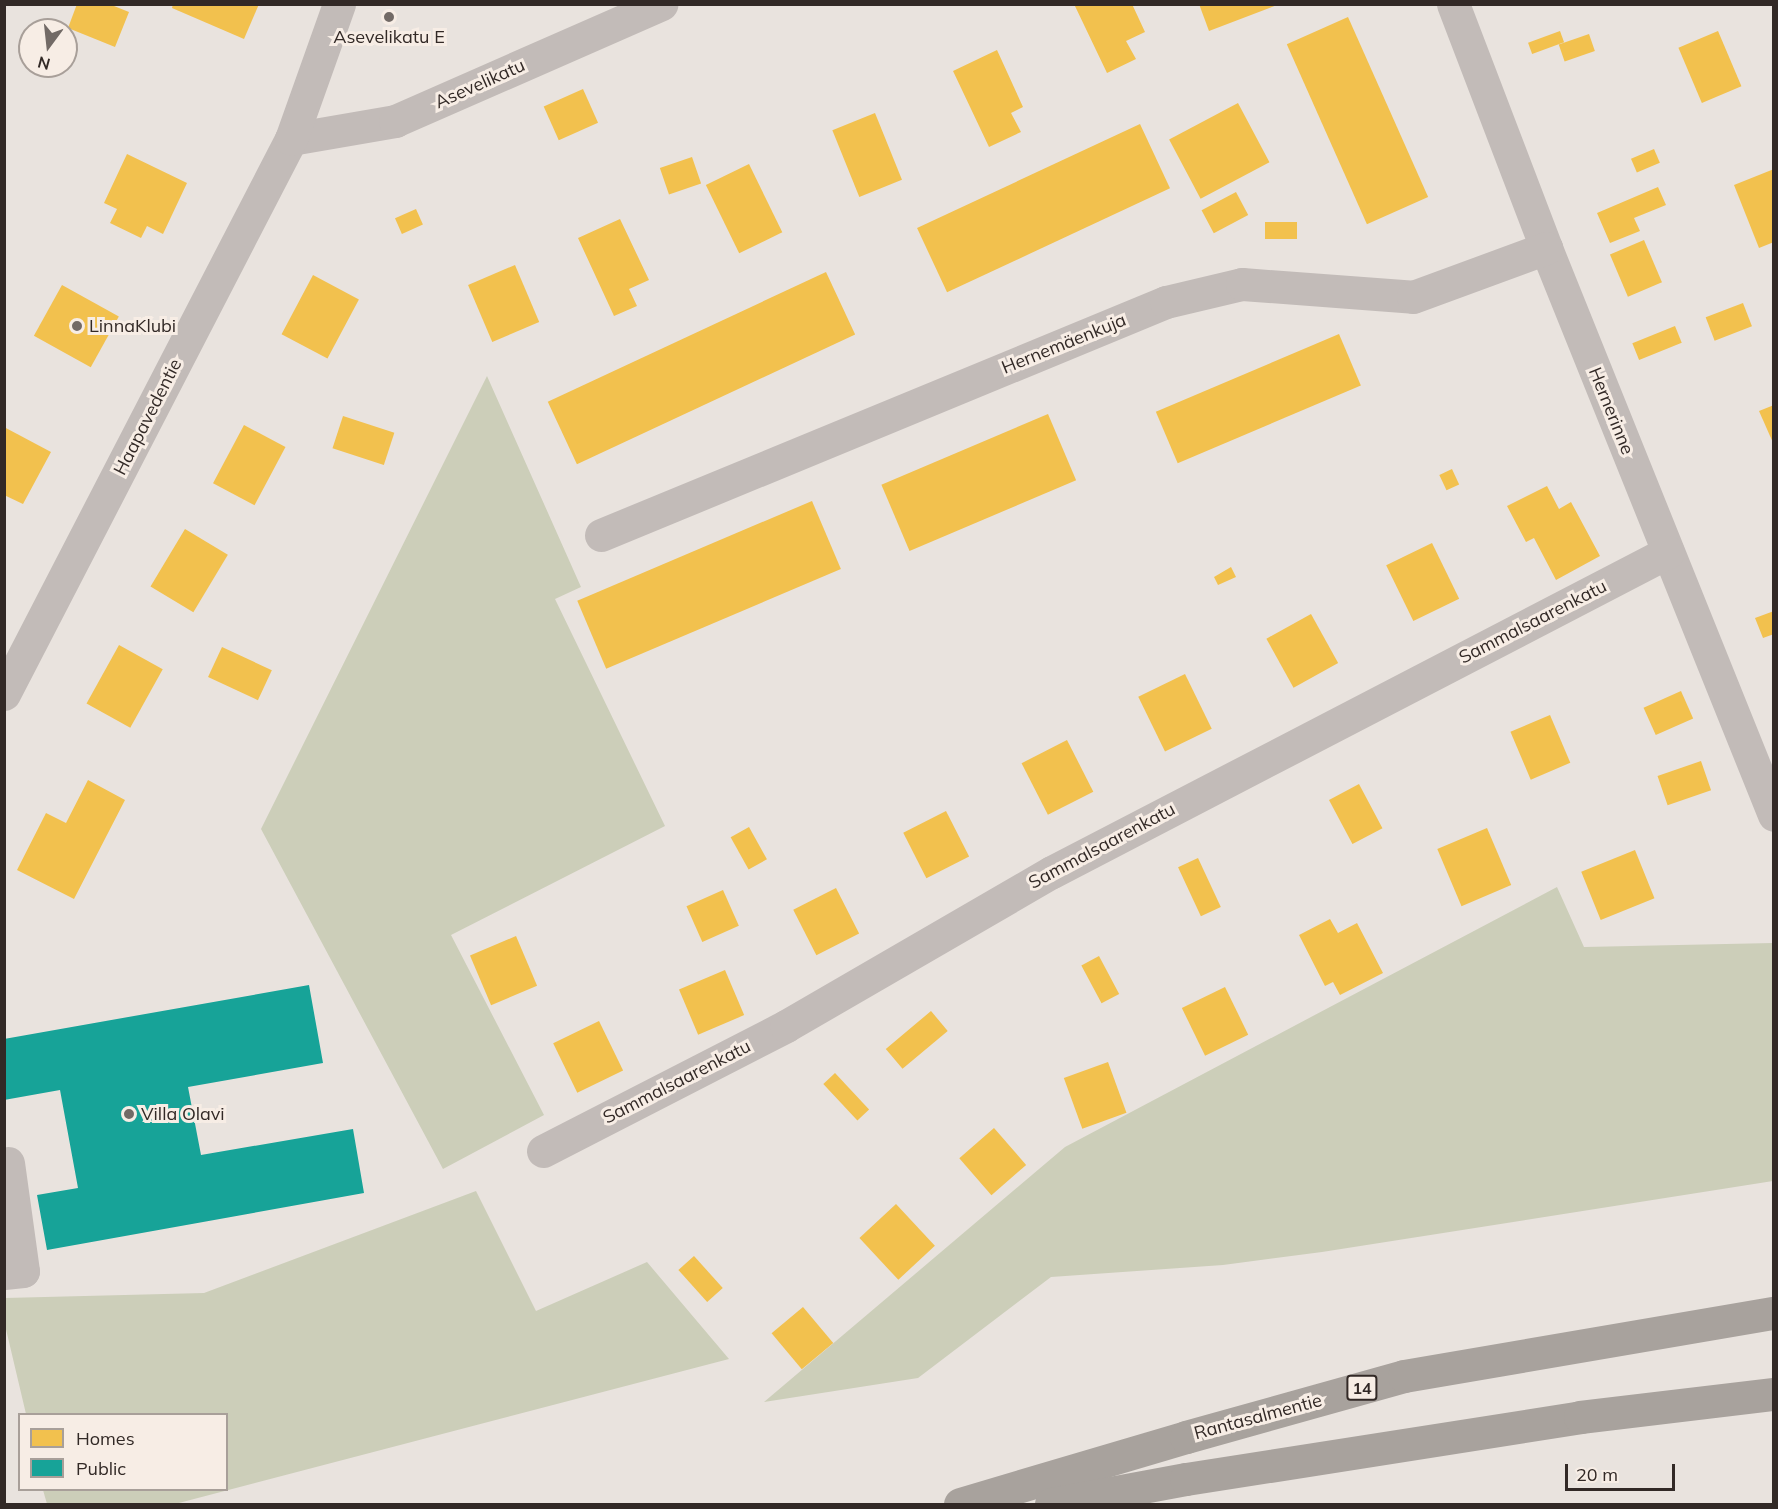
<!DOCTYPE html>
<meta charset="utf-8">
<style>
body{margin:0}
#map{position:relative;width:1778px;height:1509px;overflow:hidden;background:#e9e3de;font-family:Mulish,sans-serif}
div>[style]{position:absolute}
.green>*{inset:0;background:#ccceb9}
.homes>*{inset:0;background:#f2c14e;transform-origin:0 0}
.public>*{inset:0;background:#17a398}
.minor>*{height:33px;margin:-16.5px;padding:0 16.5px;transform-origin:16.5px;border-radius:16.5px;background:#c2bbb8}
.highway>*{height:33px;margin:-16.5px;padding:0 16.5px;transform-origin:16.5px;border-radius:16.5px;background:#a8a29d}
.dots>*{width:16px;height:16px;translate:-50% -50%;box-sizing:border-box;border:3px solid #f7ede5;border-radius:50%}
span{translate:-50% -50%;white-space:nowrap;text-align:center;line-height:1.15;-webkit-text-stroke:6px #f7ede5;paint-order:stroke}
.shield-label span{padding:2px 4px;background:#f7ede5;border:2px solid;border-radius:4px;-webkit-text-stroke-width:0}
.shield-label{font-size:16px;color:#322926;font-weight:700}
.poi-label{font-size:18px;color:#322926}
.left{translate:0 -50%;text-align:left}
.street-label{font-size:18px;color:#322926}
.frame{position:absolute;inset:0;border:6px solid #322926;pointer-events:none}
.legend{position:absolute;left:18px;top:1413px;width:210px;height:78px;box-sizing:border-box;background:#f7ede5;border:2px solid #a89f99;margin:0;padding:8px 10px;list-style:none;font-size:18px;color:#322926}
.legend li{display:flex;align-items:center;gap:12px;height:30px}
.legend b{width:30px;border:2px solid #a89f99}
.north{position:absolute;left:18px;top:18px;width:60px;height:60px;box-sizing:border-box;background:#f7ede5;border:2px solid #a89f99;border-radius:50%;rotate:195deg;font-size:16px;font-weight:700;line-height:24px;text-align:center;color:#322926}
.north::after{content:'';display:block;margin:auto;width:21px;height:27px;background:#726a66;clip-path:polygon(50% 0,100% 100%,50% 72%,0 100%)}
.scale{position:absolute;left:1565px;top:1464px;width:110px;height:27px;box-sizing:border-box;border:3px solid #322926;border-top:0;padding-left:8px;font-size:18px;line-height:21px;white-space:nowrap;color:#322926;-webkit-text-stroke:4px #f7ede5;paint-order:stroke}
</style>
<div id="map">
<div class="green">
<i style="clip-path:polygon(487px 376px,581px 587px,555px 599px,665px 826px,451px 935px,544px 1115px,443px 1169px,261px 829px)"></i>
<i style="clip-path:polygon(1557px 887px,1584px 947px,1773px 943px,1773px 1181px,1322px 1252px,1223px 1265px,1051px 1277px,918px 1378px,764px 1402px,1065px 1147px)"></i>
<i style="clip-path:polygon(476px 1191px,536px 1311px,647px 1262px,729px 1359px,175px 1504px,47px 1504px,43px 1490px,226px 1490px,226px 1414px,26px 1414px,5px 1325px,5px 1298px,204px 1293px)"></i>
</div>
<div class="homes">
<i style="clip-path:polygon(77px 4px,109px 4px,129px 12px,115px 47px,68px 28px)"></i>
<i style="clip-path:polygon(173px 4px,259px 4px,244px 39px,172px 8px)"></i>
<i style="clip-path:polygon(1074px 4px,1132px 4px,1145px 32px,1126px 41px,1136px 59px,1107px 73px)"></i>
<i style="clip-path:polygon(1199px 4px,1277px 4px,1277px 5px,1209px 31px)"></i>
<i style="left:1348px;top:17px;width:197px;height:67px;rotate:66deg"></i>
<i style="left:1560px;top:31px;width:12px;height:34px;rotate:70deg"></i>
<i style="left:1718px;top:31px;width:60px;height:43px;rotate:67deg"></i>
<i style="left:1589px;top:34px;width:18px;height:32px;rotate:71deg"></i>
<i style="clip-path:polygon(997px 50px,1023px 107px,1011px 113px,1021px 132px,989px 147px,953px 71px)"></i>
<i style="left:583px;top:89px;width:37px;height:43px;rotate:66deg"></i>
<i style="left:1238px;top:103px;width:67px;height:78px;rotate:62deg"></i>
<i style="left:875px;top:113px;width:72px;height:46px;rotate:68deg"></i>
<i style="left:1140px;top:124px;width:71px;height:246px;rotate:65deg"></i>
<i style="left:1654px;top:149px;width:15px;height:25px;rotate:67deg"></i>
<i style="clip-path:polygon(127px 154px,187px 183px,163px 234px,147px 226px,141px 238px,110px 223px,117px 209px,104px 203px)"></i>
<i style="left:692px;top:157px;width:28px;height:34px;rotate:71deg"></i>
<i style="left:749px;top:164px;width:76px;height:48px;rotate:64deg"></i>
<i style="clip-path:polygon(1774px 169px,1774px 242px,1759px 248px,1734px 185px)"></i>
<i style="clip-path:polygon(1658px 187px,1666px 205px,1634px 218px,1640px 231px,1610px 243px,1597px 213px)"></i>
<i style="left:1236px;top:192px;width:26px;height:39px;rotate:62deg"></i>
<i style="left:416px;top:209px;width:17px;height:23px;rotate:66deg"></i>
<i style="clip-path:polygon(620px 219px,649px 280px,629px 289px,637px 306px,614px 316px,578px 238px)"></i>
<i style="left:1265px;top:222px;width:32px;height:17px"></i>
<i style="left:1644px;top:240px;width:46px;height:37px;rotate:67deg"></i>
<i style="left:515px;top:265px;width:62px;height:51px;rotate:67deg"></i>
<i style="left:826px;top:272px;width:69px;height:307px;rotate:65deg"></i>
<i style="left:313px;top:275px;width:52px;height:67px;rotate:28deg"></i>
<i style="left:62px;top:285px;width:65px;height:58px;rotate:29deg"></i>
<i style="left:1743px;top:303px;width:25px;height:40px;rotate:69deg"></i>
<i style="left:1675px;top:326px;width:18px;height:46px;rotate:68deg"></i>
<i style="left:1339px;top:334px;width:56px;height:199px;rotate:67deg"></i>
<i style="clip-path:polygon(1774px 405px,1774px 445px,1759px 411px)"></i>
<i style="left:1048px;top:414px;width:72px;height:181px;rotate:67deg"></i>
<i style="left:343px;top:416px;width:54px;height:34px;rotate:18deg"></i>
<i style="left:244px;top:425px;width:47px;height:66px;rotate:28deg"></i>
<i style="clip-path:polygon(4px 427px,51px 452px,23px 504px,4px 495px)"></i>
<i style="left:1452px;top:469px;width:17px;height:14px;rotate:65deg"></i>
<i style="clip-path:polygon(1547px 486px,1559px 509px,1571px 502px,1600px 556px,1556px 580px,1534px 538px,1526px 542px,1507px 506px)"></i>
<i style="left:812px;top:501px;width:74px;height:255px;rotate:67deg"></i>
<i style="left:185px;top:529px;width:50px;height:67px;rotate:31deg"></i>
<i style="left:1432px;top:543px;width:62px;height:51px;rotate:64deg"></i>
<i style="clip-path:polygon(1231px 567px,1236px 577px,1218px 585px,1214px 577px)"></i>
<i style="clip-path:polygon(1774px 611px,1774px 634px,1763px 638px,1755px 618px)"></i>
<i style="left:1311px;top:614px;width:56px;height:51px;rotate:61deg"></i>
<i style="left:119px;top:645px;width:50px;height:67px;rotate:29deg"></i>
<i style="left:222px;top:647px;width:55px;height:33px;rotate:25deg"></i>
<i style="left:1185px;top:674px;width:61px;height:52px;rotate:64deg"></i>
<i style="left:1681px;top:691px;width:30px;height:41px;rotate:66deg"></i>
<i style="left:1550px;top:715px;width:52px;height:43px;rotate:67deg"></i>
<i style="left:1067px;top:740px;width:58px;height:51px;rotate:63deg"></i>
<i style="left:1701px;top:761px;width:31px;height:46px;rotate:71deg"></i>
<i style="clip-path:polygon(88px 780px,125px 800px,74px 899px,17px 870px,46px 813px,66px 823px)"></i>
<i style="left:1359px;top:784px;width:50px;height:34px;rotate:62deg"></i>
<i style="left:946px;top:811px;width:51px;height:48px;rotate:63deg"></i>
<i style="left:749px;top:827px;width:37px;height:21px;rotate:61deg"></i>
<i style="left:1487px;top:828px;width:62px;height:54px;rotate:67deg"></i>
<i style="left:1635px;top:850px;width:52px;height:58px;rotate:68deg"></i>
<i style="left:1198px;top:858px;width:54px;height:22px;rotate:65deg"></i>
<i style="left:836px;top:888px;width:51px;height:48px;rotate:63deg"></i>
<i style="left:723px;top:890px;width:39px;height:40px;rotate:66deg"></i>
<i style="clip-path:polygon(1330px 919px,1338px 933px,1357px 923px,1383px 973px,1340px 995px,1333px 982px,1325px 986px,1299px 935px)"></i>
<i style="left:516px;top:936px;width:54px;height:50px;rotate:67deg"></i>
<i style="left:1099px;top:956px;width:43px;height:20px;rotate:62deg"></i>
<i style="left:725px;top:970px;width:49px;height:50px;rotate:67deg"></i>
<i style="left:1225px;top:987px;width:53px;height:48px;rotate:64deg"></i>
<i style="left:931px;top:1011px;width:26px;height:59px;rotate:50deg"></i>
<i style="left:599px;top:1021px;width:55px;height:51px;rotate:64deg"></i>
<i style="left:1108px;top:1062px;width:54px;height:47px;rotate:70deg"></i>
<i style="left:835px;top:1073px;width:50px;height:16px;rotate:47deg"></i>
<i style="left:994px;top:1128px;width:49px;height:46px;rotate:49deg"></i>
<i style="left:896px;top:1204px;width:57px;height:50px;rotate:47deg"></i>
<i style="left:694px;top:1256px;width:43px;height:21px;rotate:48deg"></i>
<i style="left:803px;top:1307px;width:47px;height:41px;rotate:50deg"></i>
</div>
<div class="public">
<i style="clip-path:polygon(309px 985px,323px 1063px,188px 1087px,201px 1155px,353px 1129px,364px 1193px,47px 1250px,37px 1195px,78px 1188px,60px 1090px,4px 1100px,4px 1039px)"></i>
</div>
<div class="minor">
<i style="left:1453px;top:4px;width:261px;rotate:69.1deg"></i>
<i style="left:1546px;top:248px;width:611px;rotate:68.09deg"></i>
<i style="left:291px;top:139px;width:106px;rotate:-9.8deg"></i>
<i style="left:395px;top:121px;width:291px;rotate:-23.7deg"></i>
<i style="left:601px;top:535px;width:611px;rotate:-22.41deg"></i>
<i style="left:1166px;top:302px;width:78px;rotate:-13.3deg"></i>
<i style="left:1242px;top:284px;width:171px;rotate:4.3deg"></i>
<i style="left:1413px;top:297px;width:142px;rotate:-20.2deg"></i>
<i style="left:4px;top:694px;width:625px;rotate:-62.66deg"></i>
<i style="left:291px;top:139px;width:143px;rotate:-70.4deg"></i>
<i style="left:543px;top:1151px;width:273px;rotate:-27.2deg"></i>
<i style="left:786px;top:1026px;width:307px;rotate:-30.1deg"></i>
<i style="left:1052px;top:872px;width:694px;rotate:-27.45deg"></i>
<i style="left:4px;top:1273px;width:19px;rotate:-6deg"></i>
<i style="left:23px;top:1271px;width:109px;rotate:-97.9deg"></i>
</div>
<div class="highway">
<i style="left:960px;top:1504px;width:236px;rotate:-16.5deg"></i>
<i style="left:1186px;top:1437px;width:226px;rotate:-15.6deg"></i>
<i style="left:1404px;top:1376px;width:375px;rotate:-9.7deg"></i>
<i style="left:1051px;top:1504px;width:137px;rotate:-10.5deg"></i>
<i style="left:1186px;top:1479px;width:399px;rotate:-8.9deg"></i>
<i style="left:1580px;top:1417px;width:195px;rotate:-6.8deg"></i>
</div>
<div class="dots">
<i style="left:389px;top:17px;background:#726a66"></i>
<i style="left:77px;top:326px;background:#726a66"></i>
<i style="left:129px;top:1114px;background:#726a66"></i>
</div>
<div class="shield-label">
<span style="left:1362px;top:1388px">14</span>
</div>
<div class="poi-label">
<span style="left:389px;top:37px">Asevelikatu E</span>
<span class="left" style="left:89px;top:326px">LinnaKlubi</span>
<span class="left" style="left:141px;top:1114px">Villa Olavi</span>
</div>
<div class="street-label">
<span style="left:480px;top:84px;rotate:-24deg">Asevelikatu</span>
<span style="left:1064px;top:344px;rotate:-22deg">Hernemäenkuja</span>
<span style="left:1611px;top:411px;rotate:68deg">Hernerinne</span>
<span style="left:148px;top:417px;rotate:-63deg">Haapavedentie</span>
<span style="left:1533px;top:622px;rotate:-27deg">Sammalsaarenkatu</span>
<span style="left:1102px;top:846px;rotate:-28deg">Sammalsaarenkatu</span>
<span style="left:677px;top:1082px;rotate:-27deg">Sammalsaarenkatu</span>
<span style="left:1258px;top:1417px;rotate:-15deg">Rantasalmentie</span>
</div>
<div class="frame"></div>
<ul class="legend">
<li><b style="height:16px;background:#f2c14e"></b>Homes</li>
<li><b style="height:16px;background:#17a398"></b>Public</li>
</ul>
<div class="north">N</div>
<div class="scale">20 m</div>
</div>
